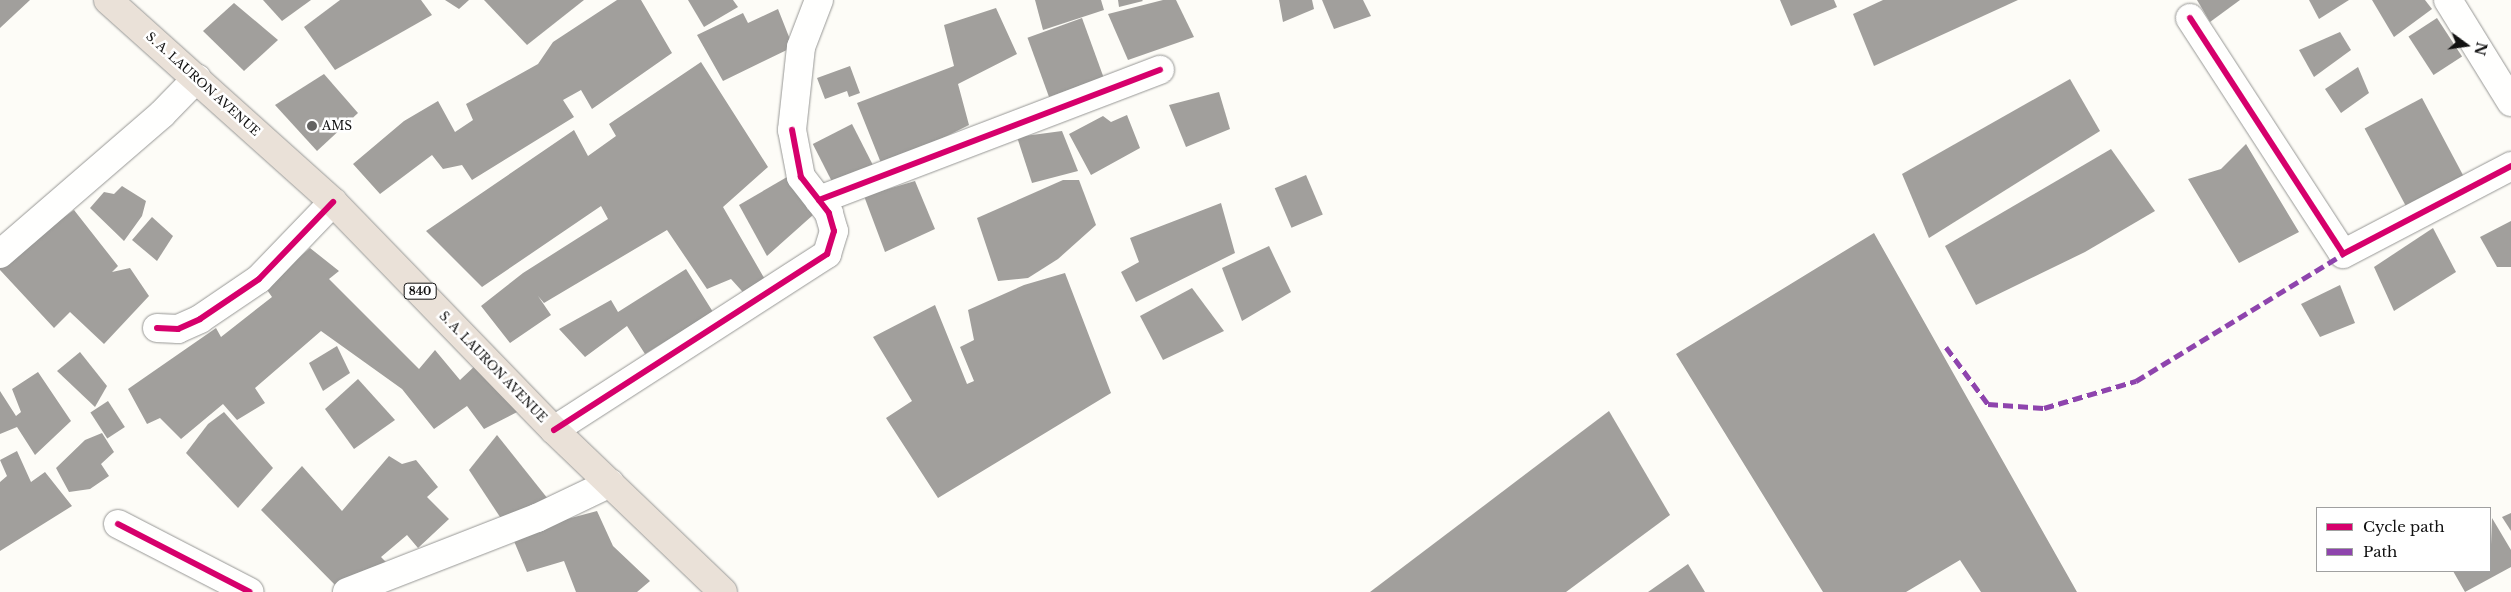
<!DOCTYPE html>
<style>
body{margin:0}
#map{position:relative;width:2511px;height:592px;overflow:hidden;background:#fdfcf7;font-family:"Libre Baskerville",serif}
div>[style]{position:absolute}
.building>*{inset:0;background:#a19f9c;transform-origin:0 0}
.roads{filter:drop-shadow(0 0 1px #979795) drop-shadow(0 0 1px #979795)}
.minor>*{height:28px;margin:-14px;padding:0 14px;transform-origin:14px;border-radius:14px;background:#fffffe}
.highway>*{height:28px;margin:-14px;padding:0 14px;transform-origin:14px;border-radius:14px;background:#eae1d8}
.quiet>*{height:5px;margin-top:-2.5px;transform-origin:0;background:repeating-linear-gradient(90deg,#8e44ad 0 10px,transparent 0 15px)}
.cycleway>*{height:6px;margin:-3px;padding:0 3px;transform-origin:3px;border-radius:3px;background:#d6006c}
.dots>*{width:14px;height:14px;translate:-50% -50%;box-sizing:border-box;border:2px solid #fff;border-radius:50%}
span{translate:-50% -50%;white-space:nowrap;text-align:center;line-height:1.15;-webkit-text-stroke:5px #fff;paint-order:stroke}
.shield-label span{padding:1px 4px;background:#fff;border:1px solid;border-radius:4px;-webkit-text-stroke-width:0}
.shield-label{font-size:11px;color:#111;font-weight:700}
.street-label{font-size:12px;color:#111}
.poi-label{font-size:12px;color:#111}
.left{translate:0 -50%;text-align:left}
.legend{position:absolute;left:2316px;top:507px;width:175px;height:65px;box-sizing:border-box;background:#fff;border:1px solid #a0a0a0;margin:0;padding:6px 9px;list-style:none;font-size:15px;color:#111}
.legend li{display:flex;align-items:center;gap:10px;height:25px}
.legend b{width:25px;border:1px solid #a0a0a0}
.north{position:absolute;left:2441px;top:20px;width:50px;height:50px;-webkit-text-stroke:4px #fff;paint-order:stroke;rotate:104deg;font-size:14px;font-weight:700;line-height:20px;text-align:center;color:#111}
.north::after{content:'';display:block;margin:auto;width:18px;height:22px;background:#111;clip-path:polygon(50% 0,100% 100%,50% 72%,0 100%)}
</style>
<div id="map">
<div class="building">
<i style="clip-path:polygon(0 0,30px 0,0 28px)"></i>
<i style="clip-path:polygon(263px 0,311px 0,282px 21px)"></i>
<i style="clip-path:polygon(340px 0,421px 0,432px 15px,335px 70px,304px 27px)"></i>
<i style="clip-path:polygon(445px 0,469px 0,459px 9px)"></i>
<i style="clip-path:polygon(484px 0,584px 0,527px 45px)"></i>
<i style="clip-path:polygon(617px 0,641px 0,672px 53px,592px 109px,581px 90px,563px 100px,574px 117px,472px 180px,462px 165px,443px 169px,432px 155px,380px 194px,353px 164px,404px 121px,438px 101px,455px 132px,473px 120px,466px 104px,538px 64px,553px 42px)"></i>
<i style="clip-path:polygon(688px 0,733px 0,738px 7px,704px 27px)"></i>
<i style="clip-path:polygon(1035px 0,1101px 0,1104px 10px,1043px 30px)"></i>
<i style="clip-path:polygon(1118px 0,1142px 0,1143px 1px,1119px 7px)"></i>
<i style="clip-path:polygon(1163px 0,1176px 0,1194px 37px,1128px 60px,1108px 14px)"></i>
<i style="clip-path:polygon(1279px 0,1312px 0,1314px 9px,1283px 22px)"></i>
<i style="clip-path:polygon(1322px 0,1363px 0,1371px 16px,1334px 29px)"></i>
<i style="clip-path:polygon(1780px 0,1834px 0,1837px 7px,1791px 26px)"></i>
<i style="clip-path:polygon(1883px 0,2018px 0,1874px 66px,1853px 14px)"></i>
<i style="clip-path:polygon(2197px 0,2240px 0,2210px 22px)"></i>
<i style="clip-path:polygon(2309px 0,2349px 0,2319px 19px)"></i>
<i style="clip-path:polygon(2372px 0,2425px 0,2432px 9px,2394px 37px)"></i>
<i style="clip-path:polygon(234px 3px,278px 40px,244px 71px,203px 31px)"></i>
<i style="clip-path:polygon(996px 8px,1017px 54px,958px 84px,969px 125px,883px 168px,857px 103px,954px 66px,944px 25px)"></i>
<i style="clip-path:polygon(778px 9px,793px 47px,723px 81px,697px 35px,743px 13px,748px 23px)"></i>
<i style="left:1082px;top:18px;width:63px;height:58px;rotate:70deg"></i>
<i style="left:2437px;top:18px;width:46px;height:34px;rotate:57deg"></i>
<i style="clip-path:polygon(2340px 32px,2351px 50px,2314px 77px,2299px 50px)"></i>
<i style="clip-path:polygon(701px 62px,768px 167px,723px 207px,770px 288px,751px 301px,731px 279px,707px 289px,667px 230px,544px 303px,538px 296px,551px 315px,510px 343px,481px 306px,523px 273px,608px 219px,601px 206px,482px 287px,426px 231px,574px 130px,588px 156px,616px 136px,609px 124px)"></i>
<i style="clip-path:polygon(850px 66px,860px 93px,849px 97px,847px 91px,825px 99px,817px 78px)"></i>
<i style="clip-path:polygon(2358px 67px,2369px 93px,2341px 113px,2325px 89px)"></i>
<i style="clip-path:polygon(324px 74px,358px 113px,317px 151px,275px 105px)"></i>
<i style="clip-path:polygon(2070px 79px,2100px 131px,1929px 238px,1902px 174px)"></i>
<i style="clip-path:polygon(1219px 92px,1230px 129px,1186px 147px,1169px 105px)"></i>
<i style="left:2422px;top:98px;width:98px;height:65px;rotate:62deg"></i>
<i style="clip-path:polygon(1127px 115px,1140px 148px,1091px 175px,1069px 134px,1103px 116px,1111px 122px)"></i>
<i style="left:852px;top:124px;width:48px;height:44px;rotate:63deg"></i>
<i style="clip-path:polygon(1062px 131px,1078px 171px,1032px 183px,1017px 137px)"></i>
<i style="clip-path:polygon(2246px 144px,2299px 232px,2239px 263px,2188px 179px,2221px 169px)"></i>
<i style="clip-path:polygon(2111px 149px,2155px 211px,2085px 252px,1976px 305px,1945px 246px)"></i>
<i style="left:1306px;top:175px;width:43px;height:34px;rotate:67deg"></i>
<i style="clip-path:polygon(787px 177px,813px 215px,767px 256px,739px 205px)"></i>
<i style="clip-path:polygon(1063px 180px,1079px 180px,1096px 225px,1058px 259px,1028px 278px,998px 281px,977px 218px)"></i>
<i style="clip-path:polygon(915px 181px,935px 229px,885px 252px,864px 196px)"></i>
<i style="clip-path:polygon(122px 186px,146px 201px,142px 216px,124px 241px,90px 208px,104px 192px,114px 194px)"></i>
<i style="clip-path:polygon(1221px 203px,1235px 253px,1136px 302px,1121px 272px,1139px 262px,1130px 238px)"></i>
<i style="clip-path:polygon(74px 210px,118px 266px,112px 272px,130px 268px,149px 296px,104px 344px,70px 312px,54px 328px,0 270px,0 263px)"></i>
<i style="clip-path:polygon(152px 217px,173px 236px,157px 261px,132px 240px)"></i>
<i style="clip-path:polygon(2511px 221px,2511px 267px,2497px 267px,2480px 237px)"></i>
<i style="clip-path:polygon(2433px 228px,2456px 272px,2394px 311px,2374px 267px)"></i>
<i style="clip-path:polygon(1874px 233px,2034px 516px,2077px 592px,1981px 592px,1960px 560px,1906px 592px,1823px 592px,1676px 354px)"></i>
<i style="clip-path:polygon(1269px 246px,1291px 292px,1242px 321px,1222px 268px)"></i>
<i style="clip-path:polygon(310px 248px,339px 271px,329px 279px,419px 369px,435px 350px,460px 380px,478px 363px,523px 409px,484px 429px,467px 406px,434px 429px,402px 389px,321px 331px,255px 388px,265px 403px,237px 420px,223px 404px,181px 439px,160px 418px,147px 424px,128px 389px,216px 328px,221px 337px,272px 297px,265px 287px)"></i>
<i style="clip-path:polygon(686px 269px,713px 312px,645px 354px,627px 326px,585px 357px,559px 329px,611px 300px,618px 312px)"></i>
<i style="clip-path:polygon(1065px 273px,1111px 393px,938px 498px,886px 418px,912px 401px,873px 337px,935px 305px,967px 384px,974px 381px,960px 347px,974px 340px,968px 310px,1024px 285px)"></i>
<i style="clip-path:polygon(2340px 285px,2355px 323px,2320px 337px,2301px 304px)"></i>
<i style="clip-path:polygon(1192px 288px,1224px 331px,1163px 360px,1140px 316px)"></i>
<i style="clip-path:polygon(337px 346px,350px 373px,323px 391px,309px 363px)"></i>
<i style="clip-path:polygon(80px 352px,107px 386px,95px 407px,57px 371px)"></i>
<i style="clip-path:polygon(38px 372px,71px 421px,35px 455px,17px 427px,0 434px,0 391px,16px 416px,21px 412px,12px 389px)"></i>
<i style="clip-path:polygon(358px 379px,395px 420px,354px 449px,325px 409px)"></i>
<i style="left:108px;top:401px;width:31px;height:21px;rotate:57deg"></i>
<i style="clip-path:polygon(1609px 411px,1670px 515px,1566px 592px,1370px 592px)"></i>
<i style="clip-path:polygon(224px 412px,273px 468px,238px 508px,186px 453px,208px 424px)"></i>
<i style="clip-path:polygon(102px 433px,114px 452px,101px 464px,109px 476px,90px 489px,69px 492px,56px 468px,85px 440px)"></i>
<i style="clip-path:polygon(497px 435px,548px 499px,502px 520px,469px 470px)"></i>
<i style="clip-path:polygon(17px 451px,31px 482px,45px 472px,72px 506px,0 551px,0 482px,7px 476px,0 460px)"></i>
<i style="clip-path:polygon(389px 456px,402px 464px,416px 460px,438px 487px,427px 497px,449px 519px,418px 548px,407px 535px,381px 557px,391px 567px,338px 588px,261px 510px,302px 466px,342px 511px)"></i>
<i style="clip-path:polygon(597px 511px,613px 546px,650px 581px,637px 592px,576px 592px,564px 561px,527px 572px,511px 534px)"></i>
<i style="clip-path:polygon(2511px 513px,2511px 531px,2502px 517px)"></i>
<i style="clip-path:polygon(2492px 518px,2511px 550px,2511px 567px,2465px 592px,2453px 571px,2490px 571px)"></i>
<i style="clip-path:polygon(1688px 564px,1705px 592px,1648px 592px)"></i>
</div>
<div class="roads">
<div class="minor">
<i style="left:2448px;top:0;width:120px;rotate:58.3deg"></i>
<i style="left:2190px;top:18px;width:281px;rotate:57deg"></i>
<i style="left:2343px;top:254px;width:190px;rotate:-27.6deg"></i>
<i style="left:819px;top:200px;width:365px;rotate:-20.9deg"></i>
<i style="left:0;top:254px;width:214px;rotate:-40.8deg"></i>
<i style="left:162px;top:114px;width:50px;rotate:-45.8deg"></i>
<i style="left:157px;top:328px;width:21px;rotate:3deg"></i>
<i style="left:178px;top:329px;width:24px;rotate:-24deg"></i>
<i style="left:200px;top:319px;width:71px;rotate:-34.1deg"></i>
<i style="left:259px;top:279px;width:107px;rotate:-46.1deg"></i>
<i style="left:554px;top:430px;width:325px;rotate:-32.8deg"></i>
<i style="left:827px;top:254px;width:24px;rotate:-73deg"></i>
<i style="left:834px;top:231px;width:19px;rotate:-106deg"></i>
<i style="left:829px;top:213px;width:46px;rotate:-127.9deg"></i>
<i style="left:801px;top:177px;width:48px;rotate:-100.8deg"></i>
<i style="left:792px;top:130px;width:83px;rotate:-83.8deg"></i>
<i style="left:801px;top:47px;width:50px;rotate:-69deg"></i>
<i style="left:118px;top:524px;width:148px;rotate:27.3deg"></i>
<i style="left:347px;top:592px;width:204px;rotate:-21.3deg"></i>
<i style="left:537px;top:518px;width:81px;rotate:-25.6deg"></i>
</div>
<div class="highway">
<i style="left:108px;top:0;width:302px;rotate:41.9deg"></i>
<i style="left:333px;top:202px;width:318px;rotate:45.9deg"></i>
<i style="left:554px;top:430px;width:234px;rotate:43.8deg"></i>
</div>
</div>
<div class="quiet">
<i style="left:1946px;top:347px;width:71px;rotate:53.6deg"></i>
<i style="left:1988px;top:404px;width:56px;rotate:4.1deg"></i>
<i style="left:2044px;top:408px;width:96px;rotate:-16.4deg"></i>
<i style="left:2136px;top:381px;width:243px;rotate:-31.5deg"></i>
</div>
<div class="cycleway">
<i style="left:2190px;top:18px;width:281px;rotate:57deg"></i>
<i style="left:2343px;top:254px;width:190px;rotate:-27.6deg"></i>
<i style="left:819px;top:200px;width:365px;rotate:-20.9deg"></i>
<i style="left:157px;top:328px;width:21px;rotate:3deg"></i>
<i style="left:178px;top:329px;width:24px;rotate:-24deg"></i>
<i style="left:200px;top:319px;width:71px;rotate:-34.1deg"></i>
<i style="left:259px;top:279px;width:107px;rotate:-46.1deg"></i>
<i style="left:554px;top:430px;width:325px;rotate:-32.8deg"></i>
<i style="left:827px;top:254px;width:24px;rotate:-73deg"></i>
<i style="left:834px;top:231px;width:19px;rotate:-106deg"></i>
<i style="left:829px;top:213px;width:46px;rotate:-127.9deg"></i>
<i style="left:801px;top:177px;width:48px;rotate:-100.8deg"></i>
<i style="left:118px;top:524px;width:148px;rotate:27.3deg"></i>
</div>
<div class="dots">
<i style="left:312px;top:126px;background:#646362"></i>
</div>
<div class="shield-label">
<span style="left:420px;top:291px">840</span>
</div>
<div class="street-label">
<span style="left:203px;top:84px;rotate:42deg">S. A. LAURON AVENUE</span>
<span style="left:493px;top:367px;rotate:46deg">S. A. LAURON AVENUE</span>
</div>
<div class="poi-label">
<span class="left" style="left:322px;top:126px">AMS</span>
</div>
<ul class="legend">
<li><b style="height:6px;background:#d6006c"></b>Cycle path</li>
<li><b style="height:6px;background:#8e44ad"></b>Path</li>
</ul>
<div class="north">N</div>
</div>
